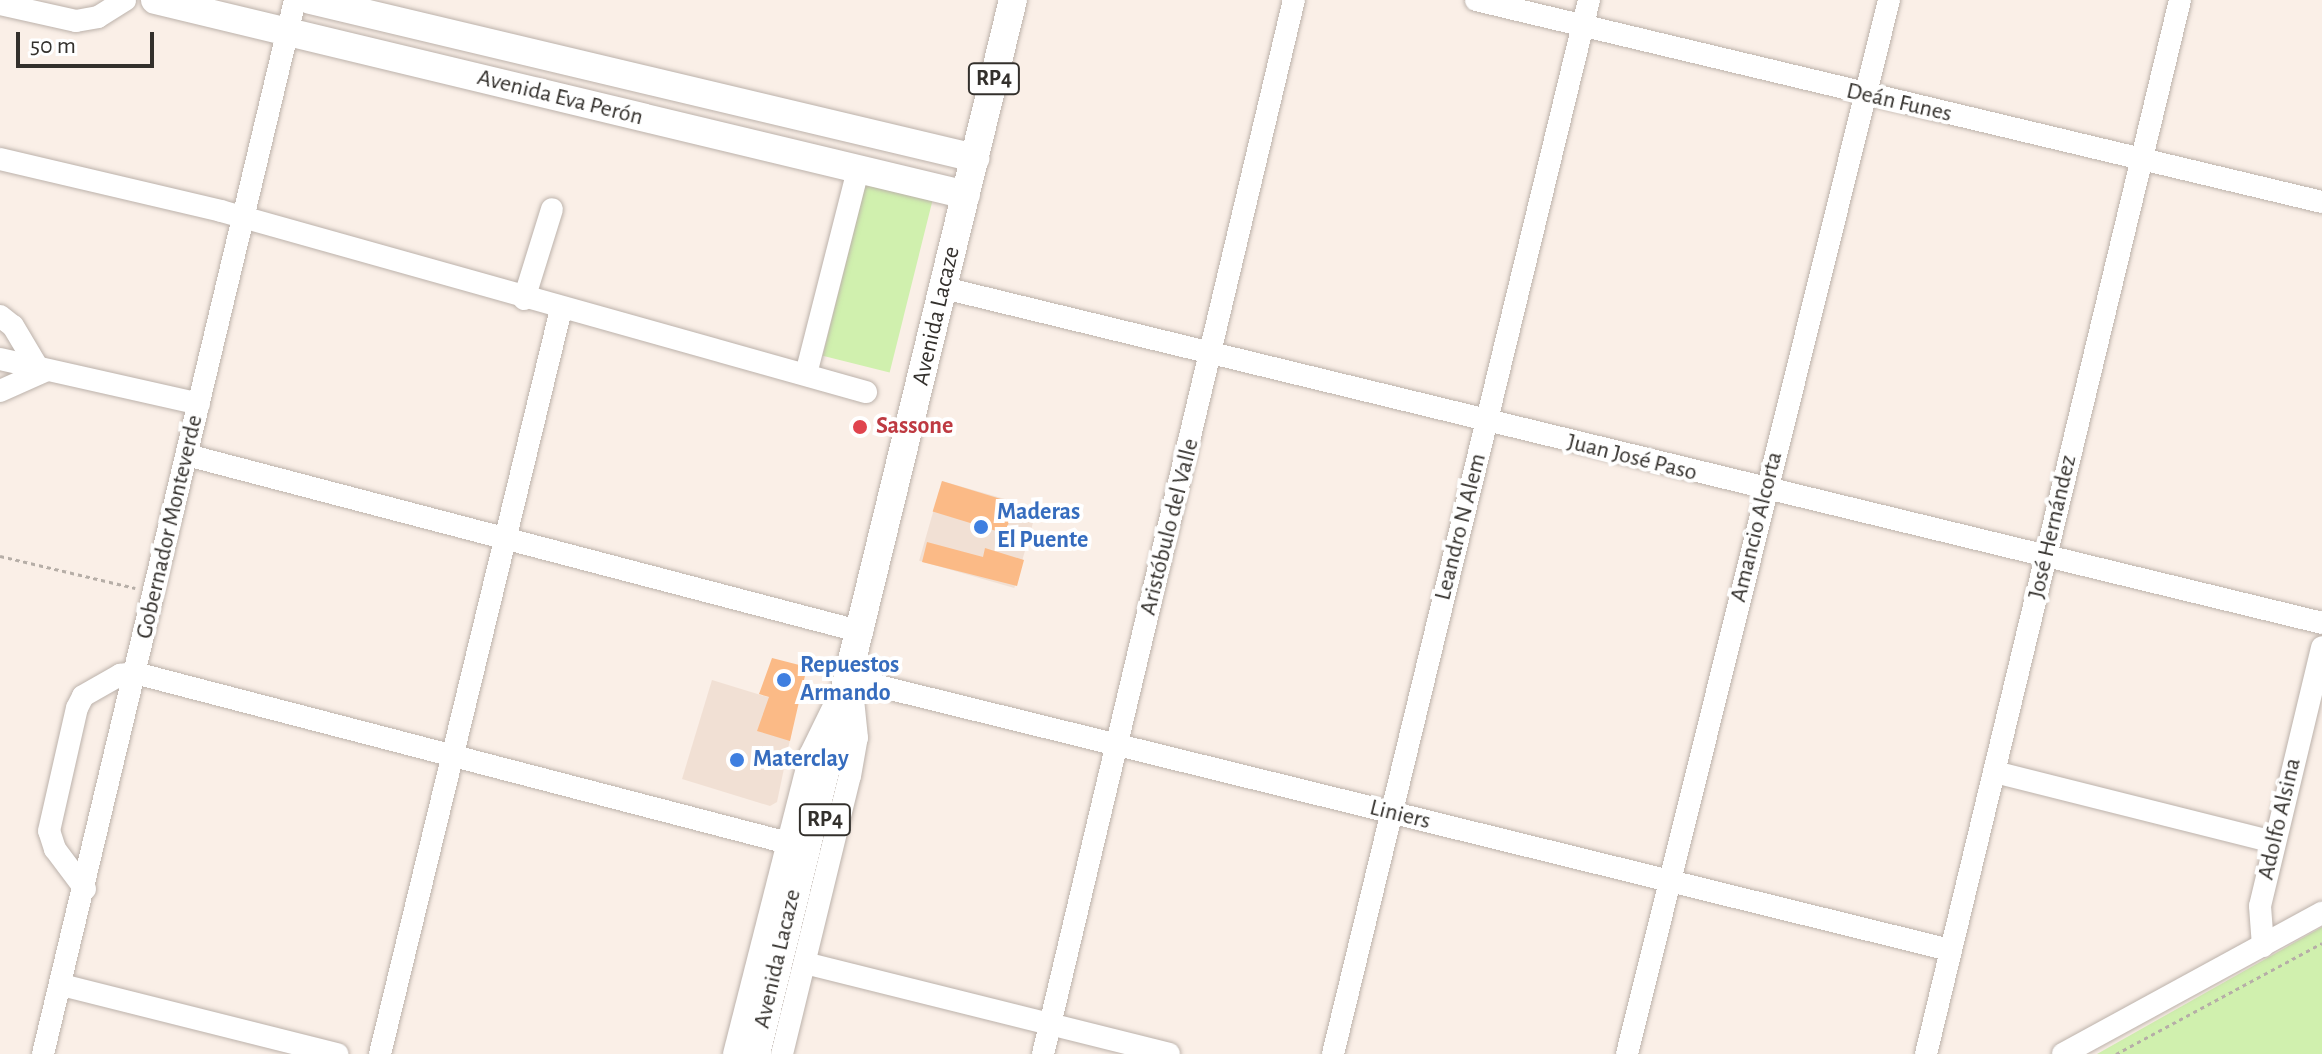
<!DOCTYPE html>
<meta charset="utf-8">
<style>
body{margin:0}
#map{position:relative;width:2322px;height:1054px;overflow:hidden;background:#faefe7;font-family:"Alegreya Sans",sans-serif}
div>[style]{position:absolute}
.built>*{inset:0;background:#f1e0d4;transform-origin:0 0}
.green>*{inset:0;background:#d0f0ae;transform-origin:0 0}
.building>*{inset:0;background:#fbba86;transform-origin:0 0}
.path>*{height:3px;margin-top:-1.5px;transform-origin:0;background:repeating-linear-gradient(90deg,#b6aea7 0 4px,transparent 0 8px)}
.roads{filter:drop-shadow(0 0 2px #bcb2ab) drop-shadow(0 0 2px #bcb2ab)}
.minor>*{height:22px;margin:-11px;padding:0 11px;transform-origin:11px;border-radius:11px;background:#fff}
.major>*{height:28px;margin:-14px;padding:0 14px;transform-origin:14px;border-radius:14px;background:#fff}
.dots>*{width:22px;height:22px;translate:-50% -50%;box-sizing:border-box;border:4px solid #fff;border-radius:50%}
span{translate:-50% -50%;white-space:nowrap;text-align:center;line-height:1.15;-webkit-text-stroke:8px #fff;paint-order:stroke}
.shield-label span{padding:2px 6px;background:#fff;border:2px solid;border-radius:6px;-webkit-text-stroke-width:0}
.shield-label{font-size:22px;color:#33302c;font-weight:700}
.street-label{font-size:24px;color:#33302c}
.health-label{font-size:24px;color:#be3a42;font-weight:700}
.left{translate:0 -50%;text-align:left}
.shop-label{font-size:24px;color:#366cbe;font-weight:700}
.scale{position:absolute;left:16px;top:32px;width:138px;height:36px;box-sizing:border-box;border:4px solid #33302c;border-top:0;padding-left:10px;font-size:24px;line-height:28px;white-space:nowrap;color:#33302c;-webkit-text-stroke:6px #fff;paint-order:stroke}
</style>
<div id="map">
<div class="built">
<i style="left:942px;top:481px;width:99px;height:83px;rotate:16deg"></i>
<i style="clip-path:polygon(712px 680px,797px 706px,777px 802px,770px 806px,682px 779px)"></i>
</div>
<div class="green">
<i style="left:866px;top:182px;width:69px;height:179px;rotate:14deg"></i>
<i style="clip-path:polygon(2322px 927px,2322px 1054px,2097px 1054px)"></i>
</div>
<div class="building">
<i style="left:942px;top:481px;width:76px;height:32px;rotate:17deg"></i>
<i style="clip-path:polygon(927px 542px,983px 557px,985px 548px,1024px 560px,1017px 586px,922px 562px)"></i>
<i style="clip-path:polygon(772px 658px,807px 667px,790px 741px,757px 731px,769px 697px,759px 694px)"></i>
</div>
<div class="path">
<i style="left:0;top:556px;width:139px;rotate:13.3deg"></i>
<i style="left:2116px;top:1054px;width:234px;rotate:-28.3deg"></i>
</div>
<div class="roads">
<div class="minor">
<i style="left:1476px;top:0;width:870px;rotate:13.43deg"></i>
<i style="left:0;top:4px;width:78px;rotate:12.6deg"></i>
<i style="left:76px;top:21px;width:22px;rotate:-10deg"></i>
<i style="left:98px;top:17px;width:32px;rotate:-32deg"></i>
<i style="left:0;top:159px;width:227px;rotate:13.2deg"></i>
<i style="left:221px;top:211px;width:670px;rotate:15.68deg"></i>
<i style="left:944px;top:288px;width:1418px;rotate:13.66deg"></i>
<i style="left:524px;top:299px;width:94px;rotate:-72.7deg"></i>
<i style="left:0;top:316px;width:16px;rotate:38deg"></i>
<i style="left:13px;top:326px;width:49px;rotate:59.2deg"></i>
<i style="left:0;top:359px;width:204px;rotate:12.7deg"></i>
<i style="left:806px;top:374px;width:211px;rotate:-75.7deg"></i>
<i style="left:0;top:391px;width:51px;rotate:-24.1deg"></i>
<i style="left:187px;top:455px;width:698px;rotate:14.69deg"></i>
<i style="left:850px;top:679px;width:1133px;rotate:13.84deg"></i>
<i style="left:1995px;top:772px;width:288px;rotate:14.1deg"></i>
<i style="left:85px;top:889px;width:50px;rotate:-126.9deg"></i>
<i style="left:55px;top:849px;width:19px;rotate:-108deg"></i>
<i style="left:49px;top:831px;width:126px;rotate:-77.2deg"></i>
<i style="left:77px;top:708px;width:13px;rotate:-63deg"></i>
<i style="left:83px;top:696px;width:43px;rotate:-29.6deg"></i>
<i style="left:120px;top:675px;width:15px;rotate:-8deg"></i>
<i style="left:135px;top:673px;width:675px;rotate:14.59deg"></i>
<i style="left:2263px;top:946px;width:40px;rotate:-94.3deg"></i>
<i style="left:2260px;top:906px;width:266px;rotate:-76.5deg"></i>
<i style="left:805px;top:963px;width:375px;rotate:14deg"></i>
<i style="left:62px;top:985px;width:284px;rotate:14.1deg"></i>
<i style="left:43px;top:1054px;width:1084px;rotate:-76.55deg"></i>
<i style="left:380px;top:1054px;width:767px;rotate:-76.34deg"></i>
<i style="left:734px;top:1054px;width:309px;rotate:-75.7deg"></i>
<i style="left:810px;top:755px;width:57px;rotate:-63.9deg"></i>
<i style="left:782px;top:1054px;width:286px;rotate:-76.3deg"></i>
<i style="left:850px;top:776px;width:39px;rotate:-80deg"></i>
<i style="left:857px;top:738px;width:58px;rotate:-95.9deg"></i>
<i style="left:1043px;top:1054px;width:1083px;rotate:-76.61deg"></i>
<i style="left:1333px;top:1054px;width:1085px;rotate:-76.35deg"></i>
<i style="left:1627px;top:1054px;width:1086px;rotate:-76.04deg"></i>
<i style="left:1926px;top:1054px;width:1084px;rotate:-76.45deg"></i>
<i style="left:2063px;top:1054px;width:295px;rotate:-28.6deg"></i>
</div>
<div class="major">
<i style="left:155px;top:0;width:834px;rotate:13.52deg"></i>
<i style="left:310px;top:0;width:684px;rotate:13.37deg"></i>
<i style="left:756px;top:1054px;width:1085px;rotate:-76.3deg"></i>
</div>
</div>
<div class="dots">
<i style="left:860px;top:427px;background:#e0444e"></i>
<i style="left:981px;top:527px;background:#3f7fe0"></i>
<i style="left:784px;top:680px;background:#3f7fe0"></i>
<i style="left:737px;top:760px;background:#3f7fe0"></i>
</div>
<div class="shield-label">
<span style="left:994px;top:79px">RP4</span>
<span style="left:825px;top:820px">RP4</span>
</div>
<div class="street-label">
<span style="left:560px;top:98px;rotate:14deg">Avenida Eva Perón</span>
<span style="left:1899px;top:103px;rotate:13deg">Deán Funes</span>
<span style="left:937px;top:316px;rotate:-77deg">Avenida Lacaze</span>
<span style="left:1632px;top:458px;rotate:14deg">Juan José Paso</span>
<span style="left:170px;top:527px;rotate:-77deg">Gobernador Monteverde</span>
<span style="left:1170px;top:527px;rotate:-76deg">Aristóbulo del Valle</span>
<span style="left:1461px;top:527px;rotate:-76deg">Leandro N Alem</span>
<span style="left:1757px;top:527px;rotate:-76deg">Amancio Alcorta</span>
<span style="left:2053px;top:527px;rotate:-77deg">José Hernández</span>
<span style="left:1400px;top:815px;rotate:14deg">Liniers</span>
<span style="left:2280px;top:819px;rotate:-77deg">Adolfo Alsina</span>
<span style="left:778px;top:959px;rotate:-77deg">Avenida Lacaze</span>
</div>
<div class="health-label">
<span class="left" style="left:876px;top:427px">Sassone</span>
</div>
<div class="shop-label">
<span class="left" style="left:997px;top:527px">Maderas<br>El Puente</span>
<span class="left" style="left:800px;top:680px">Repuestos<br>Armando</span>
<span class="left" style="left:753px;top:760px">Materclay</span>
</div>
<div class="scale">50 m</div>
</div>
